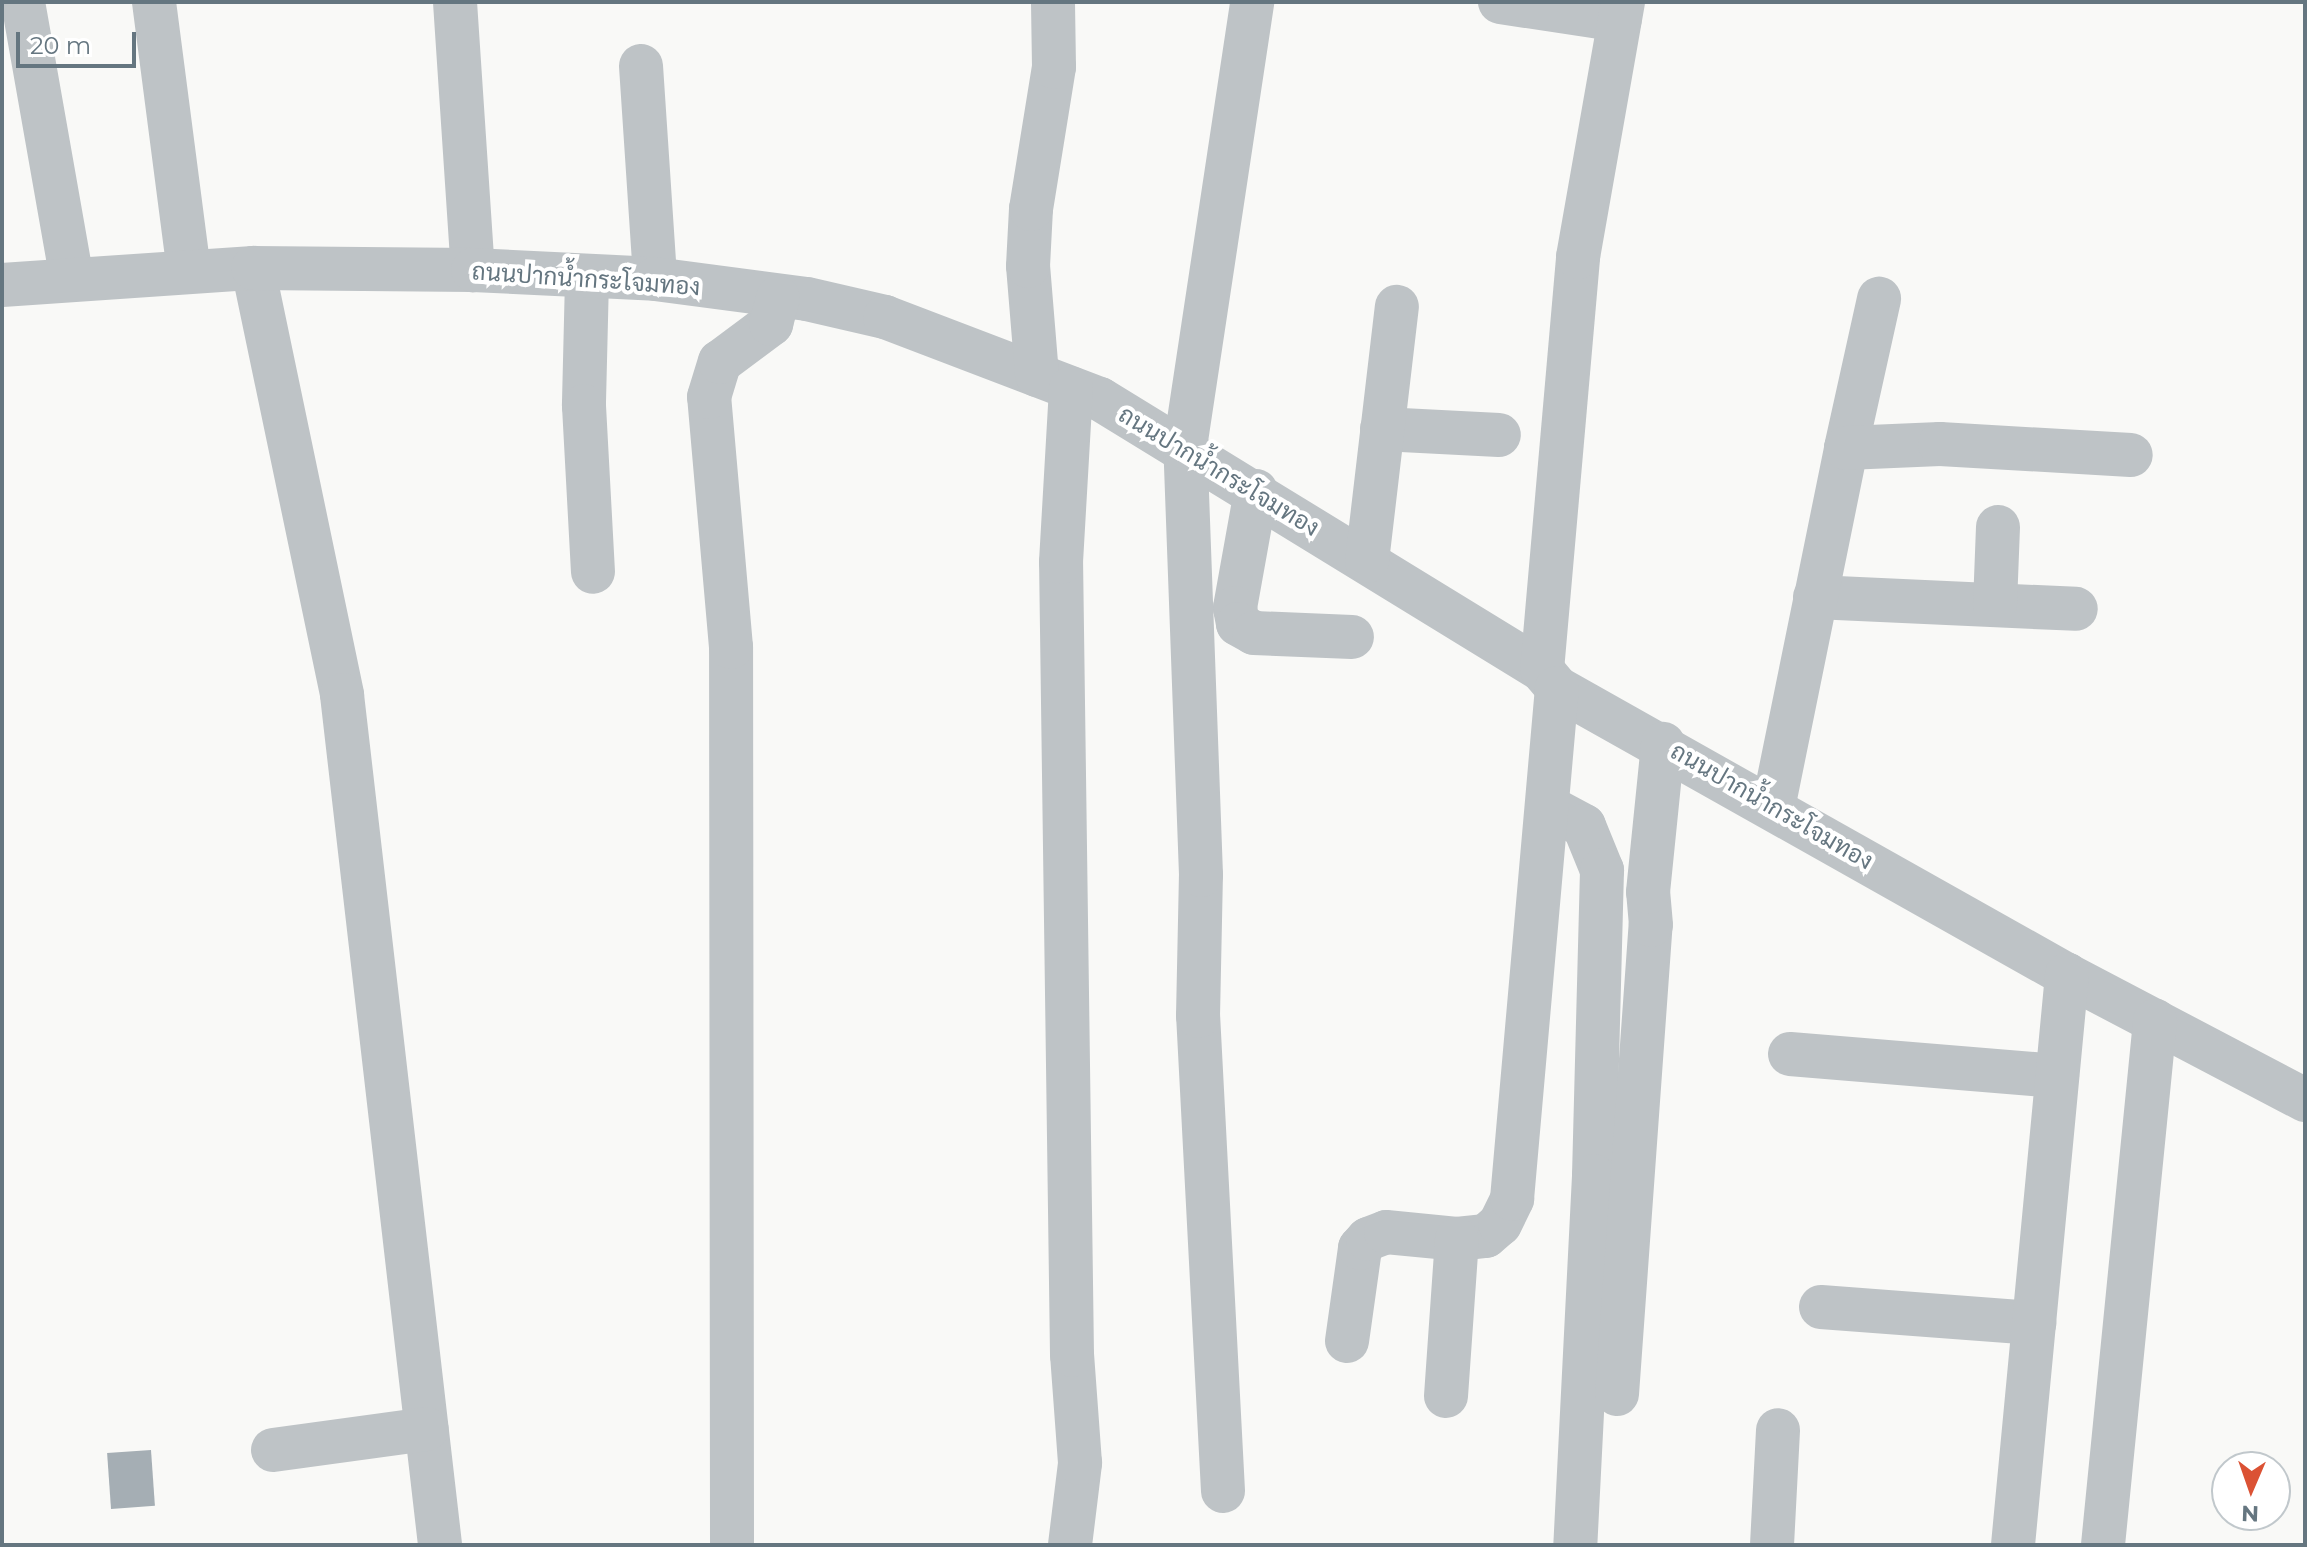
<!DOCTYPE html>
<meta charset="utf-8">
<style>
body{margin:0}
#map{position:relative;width:2307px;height:1547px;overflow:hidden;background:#f9f9f7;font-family:Montserrat,Sarabun,sans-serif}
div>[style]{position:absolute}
.building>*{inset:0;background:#a5aeb4;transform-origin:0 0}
.minor>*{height:44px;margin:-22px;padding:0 22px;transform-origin:22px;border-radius:22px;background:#bec3c6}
span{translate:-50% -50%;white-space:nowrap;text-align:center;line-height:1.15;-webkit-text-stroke:8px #fff;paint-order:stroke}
.street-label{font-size:24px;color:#657680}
.frame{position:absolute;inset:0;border:4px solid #657680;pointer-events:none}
.north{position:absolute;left:2211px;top:1451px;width:80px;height:80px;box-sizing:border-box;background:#fff;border:2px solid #c1c8cc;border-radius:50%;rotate:182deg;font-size:22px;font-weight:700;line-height:32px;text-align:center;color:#657680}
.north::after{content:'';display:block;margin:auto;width:28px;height:36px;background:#db5234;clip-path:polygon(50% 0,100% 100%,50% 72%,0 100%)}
.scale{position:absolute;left:16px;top:32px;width:120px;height:36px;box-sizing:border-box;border:4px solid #657680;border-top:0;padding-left:10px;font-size:24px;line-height:28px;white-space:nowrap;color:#657680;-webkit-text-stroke:6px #fff;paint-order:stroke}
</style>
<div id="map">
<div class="building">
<i style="left:151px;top:1450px;width:56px;height:44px;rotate:86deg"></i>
</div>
<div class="minor">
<i style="left:23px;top:2px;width:282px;rotate:80deg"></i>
<i style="left:154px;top:2px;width:272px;rotate:82.6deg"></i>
<i style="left:455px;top:2px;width:269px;rotate:86.2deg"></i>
<i style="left:1500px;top:2px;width:121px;rotate:8.5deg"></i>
<i style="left:641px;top:66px;width:213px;rotate:86.2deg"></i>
<i style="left:253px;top:268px;width:436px;rotate:78.2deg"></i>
<i style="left:342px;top:695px;width:856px;rotate:83.42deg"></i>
<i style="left:587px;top:279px;width:127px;rotate:91.4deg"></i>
<i style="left:584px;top:406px;width:166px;rotate:86.9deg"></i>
<i style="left:2px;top:285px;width:252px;rotate:-3.9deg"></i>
<i style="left:253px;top:268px;width:220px;rotate:0.5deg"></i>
<i style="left:473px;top:270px;width:182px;rotate:2.8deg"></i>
<i style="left:655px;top:279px;width:153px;rotate:7.5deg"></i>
<i style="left:807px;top:299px;width:80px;rotate:13deg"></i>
<i style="left:885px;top:317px;width:230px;rotate:20.9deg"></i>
<i style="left:1100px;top:399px;width:518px;rotate:31.51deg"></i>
<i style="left:1542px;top:670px;width:23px;rotate:50deg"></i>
<i style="left:1557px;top:688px;width:585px;rotate:29.37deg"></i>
<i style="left:2067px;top:975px;width:269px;rotate:27.7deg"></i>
<i style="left:1037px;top:375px;width:109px;rotate:-94.7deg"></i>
<i style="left:1028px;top:266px;width:57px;rotate:-87deg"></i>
<i style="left:1031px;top:209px;width:144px;rotate:-80.8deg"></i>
<i style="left:1054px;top:67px;width:65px;rotate:-90.9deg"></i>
<i style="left:1382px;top:429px;width:117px;rotate:2.9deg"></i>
<i style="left:1846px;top:448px;width:153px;rotate:-77.5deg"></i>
<i style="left:1256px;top:491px;width:119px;rotate:100.2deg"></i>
<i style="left:1235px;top:608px;width:16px;rotate:79deg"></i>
<i style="left:1238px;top:624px;width:18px;rotate:29deg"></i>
<i style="left:1254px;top:633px;width:98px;rotate:2.3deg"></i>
<i style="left:1367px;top:561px;width:256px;rotate:-83.3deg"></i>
<i style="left:1815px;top:597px;width:261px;rotate:2.6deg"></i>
<i style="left:1995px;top:605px;width:78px;rotate:-87.8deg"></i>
<i style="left:1542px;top:670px;width:415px;rotate:-85deg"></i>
<i style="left:1578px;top:257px;width:259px;rotate:-80deg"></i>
<i style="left:1547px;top:806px;width:42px;rotate:28.4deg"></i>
<i style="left:1584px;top:826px;width:48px;rotate:67.8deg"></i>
<i style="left:1602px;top:870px;width:306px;rotate:91.5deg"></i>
<i style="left:1594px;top:1176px;width:369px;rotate:92.9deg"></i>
<i style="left:1773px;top:808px;width:367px;rotate:-78.5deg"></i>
<i style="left:1846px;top:448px;width:94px;rotate:-2.4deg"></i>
<i style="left:1940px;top:444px;width:191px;rotate:3.3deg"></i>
<i style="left:1790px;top:1054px;width:268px;rotate:4.7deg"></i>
<i style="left:1821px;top:1307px;width:214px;rotate:4.3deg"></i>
<i style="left:1347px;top:1341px;width:94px;rotate:-82deg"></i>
<i style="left:1360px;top:1248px;width:12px;rotate:-48deg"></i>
<i style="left:1368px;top:1239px;width:19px;rotate:-21deg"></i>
<i style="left:1386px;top:1232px;width:71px;rotate:5.6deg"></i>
<i style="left:1457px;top:1239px;width:29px;rotate:-6deg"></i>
<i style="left:1486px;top:1236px;width:18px;rotate:-41deg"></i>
<i style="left:1500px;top:1224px;width:28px;rotate:-64deg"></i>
<i style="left:1512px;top:1199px;width:513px;rotate:-84.97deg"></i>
<i style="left:1617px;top:1394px;width:470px;rotate:-85.9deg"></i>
<i style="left:1651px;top:925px;width:33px;rotate:-95deg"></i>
<i style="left:1648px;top:892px;width:149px;rotate:-84.2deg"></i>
<i style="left:1446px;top:1396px;width:157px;rotate:-86deg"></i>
<i style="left:273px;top:1450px;width:155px;rotate:-7.8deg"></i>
<i style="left:1223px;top:1491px;width:476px;rotate:-93deg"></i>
<i style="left:1198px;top:1016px;width:141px;rotate:-88.8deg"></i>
<i style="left:1201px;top:875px;width:428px;rotate:-92.1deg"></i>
<i style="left:1185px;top:447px;width:450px;rotate:-81.4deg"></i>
<i style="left:732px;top:1545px;width:898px;rotate:-90.06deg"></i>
<i style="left:731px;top:647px;width:251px;rotate:-95deg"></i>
<i style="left:709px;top:397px;width:37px;rotate:-73deg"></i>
<i style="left:720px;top:362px;width:64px;rotate:-36.7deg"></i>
<i style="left:771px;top:324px;width:27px;rotate:-75deg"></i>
<i style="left:1070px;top:1545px;width:83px;rotate:-83deg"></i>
<i style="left:1080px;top:1463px;width:108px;rotate:-94.2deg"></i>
<i style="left:1072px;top:1355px;width:793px;rotate:-90.79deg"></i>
<i style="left:1061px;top:562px;width:174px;rotate:-86.7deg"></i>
<i style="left:1772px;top:1545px;width:115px;rotate:-87deg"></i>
<i style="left:2013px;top:1545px;width:573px;rotate:-84.59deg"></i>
<i style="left:2103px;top:1545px;width:527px;rotate:-84.33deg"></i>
</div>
<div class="street-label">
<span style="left:586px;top:279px;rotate:4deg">ถนนปากน้ำกระโจมทอง</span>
<span style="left:1219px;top:471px;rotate:31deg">ถนนปากน้ำกระโจมทอง</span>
<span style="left:1772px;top:806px;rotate:30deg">ถนนปากน้ำกระโจมทอง</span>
</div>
<div class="frame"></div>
<div class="north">N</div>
<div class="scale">20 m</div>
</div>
